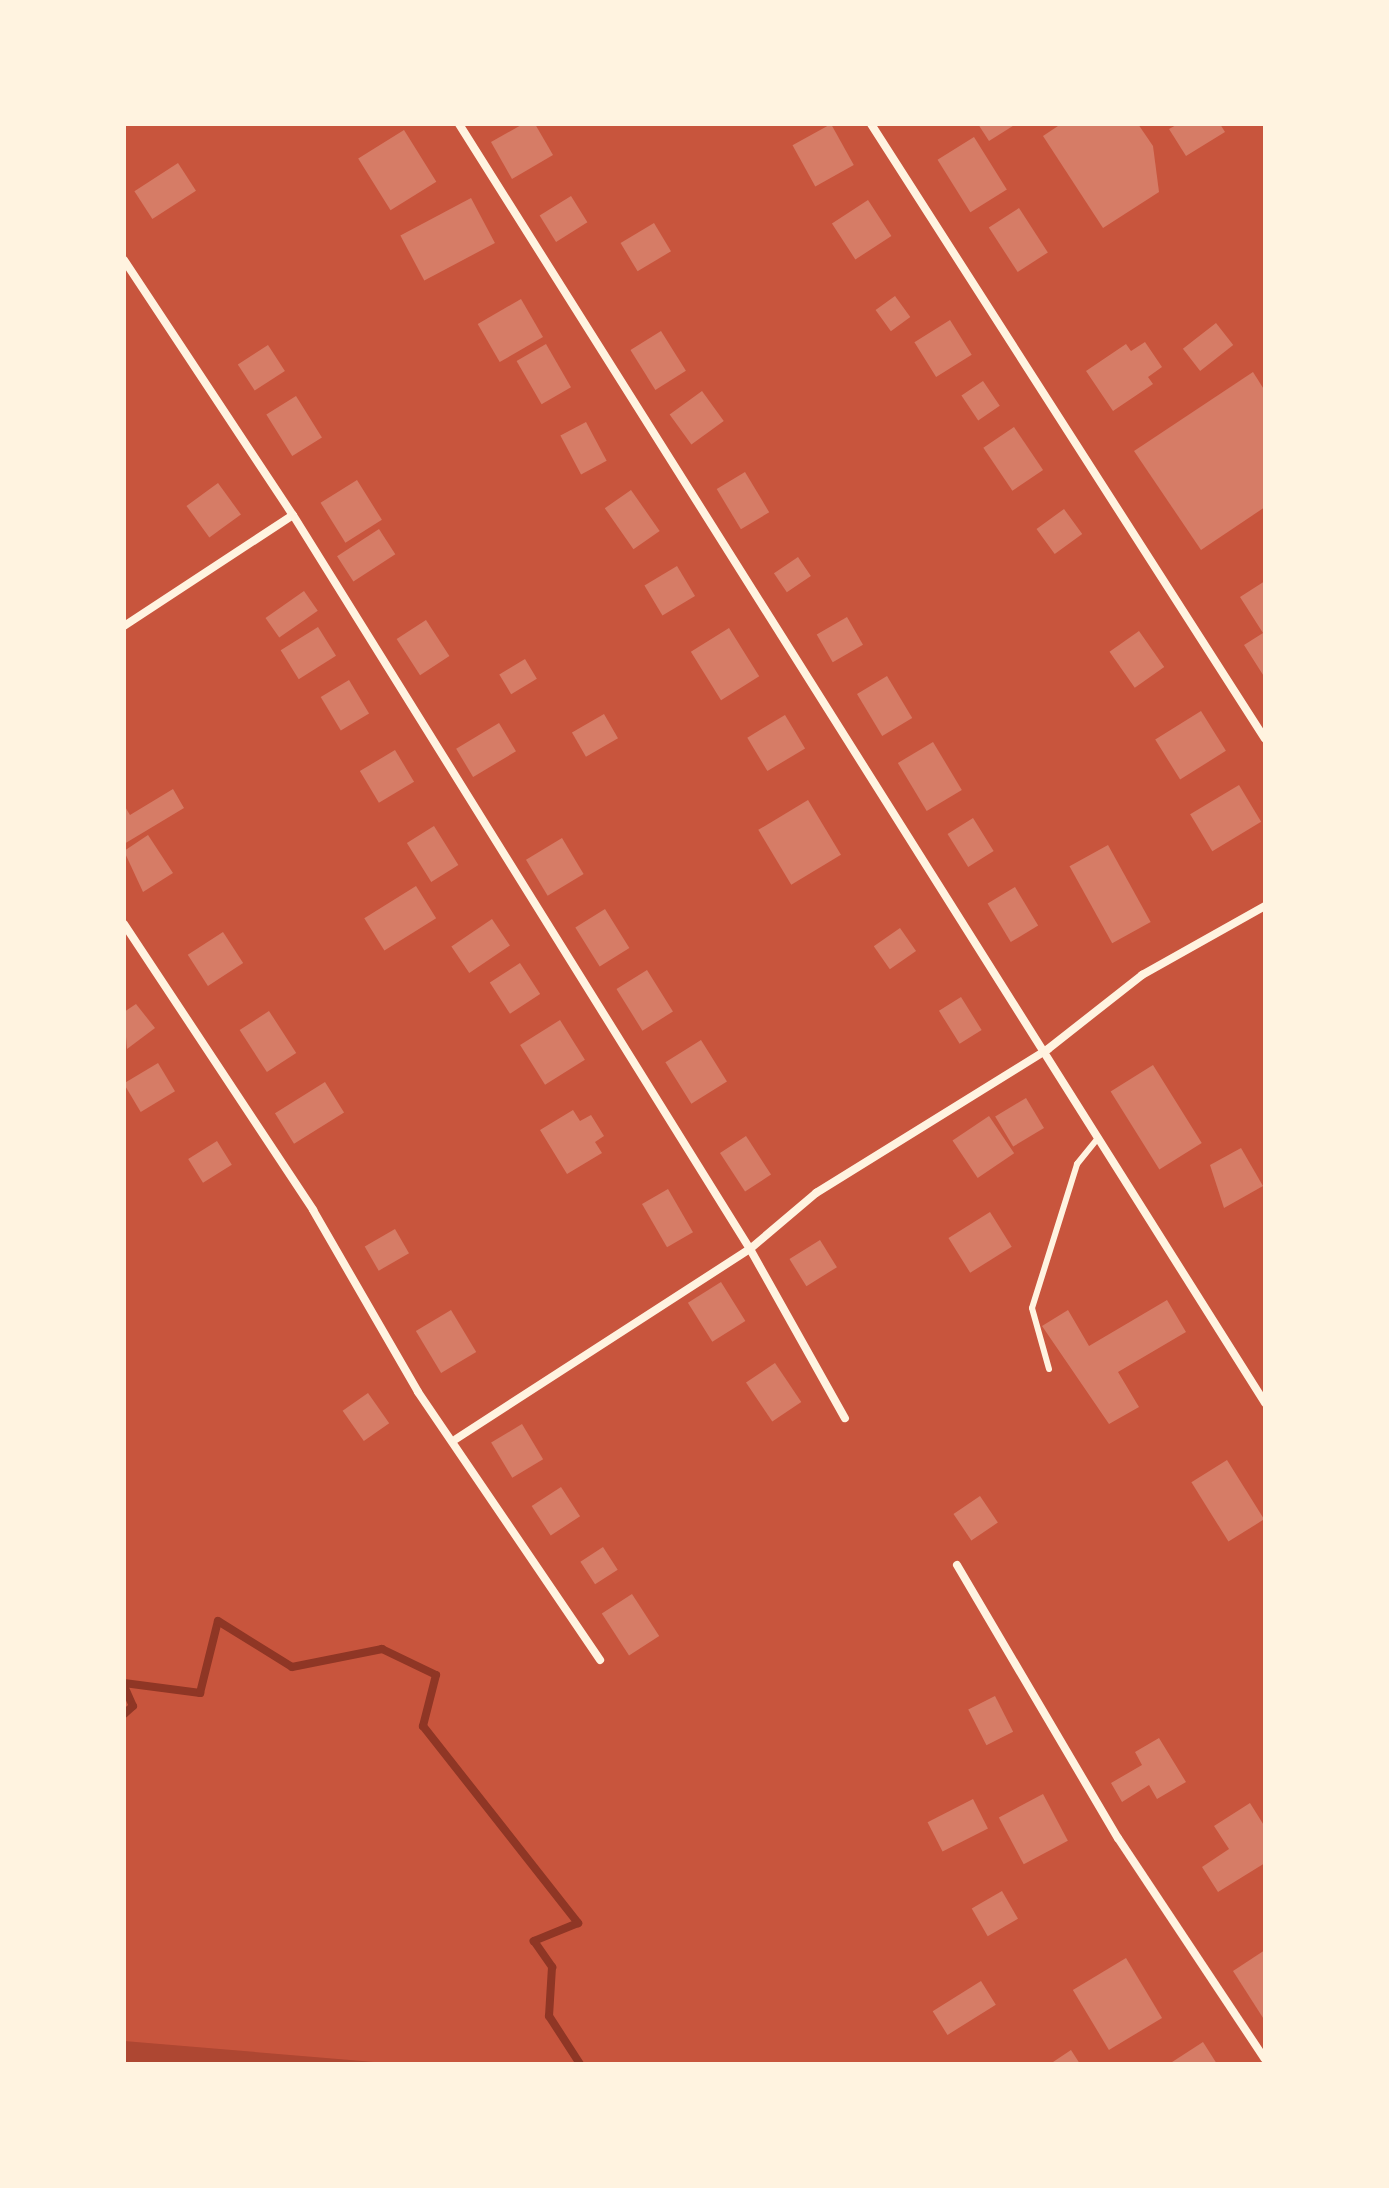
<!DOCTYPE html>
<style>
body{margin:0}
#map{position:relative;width:1389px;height:2188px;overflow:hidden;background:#c8553d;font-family:Arial,sans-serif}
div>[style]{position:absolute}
.green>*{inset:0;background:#ae4732}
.stream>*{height:8px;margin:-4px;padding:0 4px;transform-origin:4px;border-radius:4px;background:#8f3625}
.building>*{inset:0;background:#d67c66;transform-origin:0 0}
.service>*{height:6px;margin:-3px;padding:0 3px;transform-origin:3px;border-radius:3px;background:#fff3e0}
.minor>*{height:8px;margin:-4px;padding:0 4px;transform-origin:4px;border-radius:4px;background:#fff3e0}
span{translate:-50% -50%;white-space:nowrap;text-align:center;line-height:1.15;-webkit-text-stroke:7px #fff3e0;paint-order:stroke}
.frame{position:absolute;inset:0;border:126px solid #fff3e0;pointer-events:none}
</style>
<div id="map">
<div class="green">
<i style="clip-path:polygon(124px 2041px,398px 2064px,124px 2064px)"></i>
</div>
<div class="stream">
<i style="left:124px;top:1683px;width:77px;rotate:7.5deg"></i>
<i style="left:200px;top:1693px;width:74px;rotate:-76deg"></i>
<i style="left:218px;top:1621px;width:87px;rotate:31.9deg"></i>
<i style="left:292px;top:1667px;width:92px;rotate:-11.3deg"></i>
<i style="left:382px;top:1649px;width:60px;rotate:25.7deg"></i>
<i style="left:436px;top:1675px;width:53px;rotate:104.3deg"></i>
<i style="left:423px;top:1726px;width:251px;rotate:51.8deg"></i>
<i style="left:578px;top:1923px;width:48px;rotate:157.8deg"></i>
<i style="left:534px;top:1941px;width:32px;rotate:55deg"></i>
<i style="left:552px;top:1967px;width:49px;rotate:93.5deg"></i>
<i style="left:549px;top:2016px;width:57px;rotate:57.1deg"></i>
<i style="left:124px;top:1686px;width:22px;rotate:66deg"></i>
<i style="left:133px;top:1706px;width:12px;rotate:138deg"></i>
</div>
<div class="building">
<i style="clip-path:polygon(523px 124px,535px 124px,553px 155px,512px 179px,491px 142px)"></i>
<i style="left:831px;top:124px;width:47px;height:44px;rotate:61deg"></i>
<i style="clip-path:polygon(978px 124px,1016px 124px,989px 141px)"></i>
<i style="clip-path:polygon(1061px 124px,1138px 124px,1153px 146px,1159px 192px,1103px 228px,1043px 136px)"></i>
<i style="clip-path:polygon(1178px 124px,1220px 124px,1225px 132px,1186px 156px,1169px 129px)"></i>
<i style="left:404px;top:130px;width:61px;height:54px;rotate:58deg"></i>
<i style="left:974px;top:137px;width:62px;height:43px;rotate:58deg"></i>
<i style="left:178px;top:163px;width:33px;height:52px;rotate:57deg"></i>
<i style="left:571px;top:196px;width:31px;height:37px;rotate:58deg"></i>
<i style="left:471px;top:198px;width:51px;height:80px;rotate:62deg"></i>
<i style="left:868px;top:200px;width:43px;height:43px;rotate:57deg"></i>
<i style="left:1019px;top:208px;width:53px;height:36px;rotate:57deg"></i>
<i style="left:654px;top:223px;width:33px;height:39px;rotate:59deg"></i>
<i style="left:895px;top:296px;width:26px;height:24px;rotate:54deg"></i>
<i style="left:521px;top:299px;width:44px;height:50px;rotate:60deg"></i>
<i style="left:950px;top:320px;width:41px;height:42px;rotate:58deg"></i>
<i style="left:1216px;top:323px;width:28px;height:42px;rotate:52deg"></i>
<i style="left:661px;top:331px;width:47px;height:36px;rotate:58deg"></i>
<i style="clip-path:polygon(1145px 342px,1162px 367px,1148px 377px,1153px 384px,1113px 411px,1086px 371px,1126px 344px,1131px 351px)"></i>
<i style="left:546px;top:344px;width:50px;height:34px;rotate:60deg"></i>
<i style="left:268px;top:345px;width:31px;height:36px;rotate:57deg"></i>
<i style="clip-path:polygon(1253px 372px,1265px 391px,1265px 507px,1201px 550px,1134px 451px)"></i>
<i style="left:983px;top:381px;width:30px;height:26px;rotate:56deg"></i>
<i style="left:702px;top:391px;width:37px;height:40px;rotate:54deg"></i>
<i style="left:296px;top:396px;width:49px;height:35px;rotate:58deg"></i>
<i style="left:586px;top:422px;width:44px;height:29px;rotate:62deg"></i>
<i style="left:1014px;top:427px;width:52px;height:37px;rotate:56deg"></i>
<i style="left:745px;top:472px;width:47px;height:33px;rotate:59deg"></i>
<i style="left:357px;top:480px;width:47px;height:43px;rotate:58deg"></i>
<i style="left:218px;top:483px;width:39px;height:39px;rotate:54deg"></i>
<i style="left:631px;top:490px;width:50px;height:32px;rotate:55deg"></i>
<i style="left:1064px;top:509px;width:31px;height:34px;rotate:54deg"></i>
<i style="left:379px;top:529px;width:30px;height:50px;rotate:57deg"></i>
<i style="left:798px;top:557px;width:23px;height:29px;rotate:56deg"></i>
<i style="left:677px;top:566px;width:35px;height:38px;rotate:59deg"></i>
<i style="clip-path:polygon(1265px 581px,1265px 678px,1244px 645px,1263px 633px,1240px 597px)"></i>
<i style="left:304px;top:591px;width:24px;height:47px;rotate:55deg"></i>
<i style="left:847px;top:617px;width:32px;height:35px;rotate:60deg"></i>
<i style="left:426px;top:620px;width:43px;height:35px;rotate:57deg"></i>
<i style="left:318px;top:627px;width:34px;height:44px;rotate:58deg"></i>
<i style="left:729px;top:628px;width:57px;height:45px;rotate:58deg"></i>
<i style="left:1139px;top:631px;width:44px;height:36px;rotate:55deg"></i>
<i style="left:525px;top:659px;width:23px;height:30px;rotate:59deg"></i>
<i style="left:887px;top:676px;width:49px;height:35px;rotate:59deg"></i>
<i style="left:349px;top:680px;width:39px;height:33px;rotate:59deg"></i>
<i style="left:1201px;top:711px;width:47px;height:54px;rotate:58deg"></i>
<i style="left:604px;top:714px;width:28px;height:37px;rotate:60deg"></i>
<i style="left:785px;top:715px;width:39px;height:44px;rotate:59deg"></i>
<i style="left:499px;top:723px;width:33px;height:50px;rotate:59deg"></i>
<i style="left:933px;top:742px;width:56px;height:41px;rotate:59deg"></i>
<i style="left:395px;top:750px;width:37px;height:41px;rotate:59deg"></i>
<i style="left:1239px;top:785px;width:43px;height:57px;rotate:59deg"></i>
<i style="clip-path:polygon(173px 789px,184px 808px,124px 844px,124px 805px,130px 815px)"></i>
<i style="left:808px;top:800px;width:64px;height:58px;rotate:59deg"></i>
<i style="left:973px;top:818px;width:39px;height:30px;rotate:58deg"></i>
<i style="left:434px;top:826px;width:46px;height:32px;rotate:58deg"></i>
<i style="clip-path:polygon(148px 835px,173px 873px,143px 892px,124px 851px)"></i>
<i style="left:562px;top:838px;width:42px;height:42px;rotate:59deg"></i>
<i style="left:1108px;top:845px;width:88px;height:44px;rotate:61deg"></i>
<i style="left:416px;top:886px;width:38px;height:61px;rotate:58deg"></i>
<i style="left:1015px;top:887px;width:45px;height:32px;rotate:59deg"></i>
<i style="left:605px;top:909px;width:46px;height:35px;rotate:58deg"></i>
<i style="left:492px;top:919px;width:32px;height:49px;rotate:56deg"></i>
<i style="left:900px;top:928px;width:28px;height:32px;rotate:55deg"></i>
<i style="left:223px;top:932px;width:37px;height:42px;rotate:57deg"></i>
<i style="left:520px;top:963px;width:37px;height:36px;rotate:57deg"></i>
<i style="left:647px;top:970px;width:49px;height:36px;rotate:58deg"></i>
<i style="left:961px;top:997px;width:39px;height:26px;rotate:58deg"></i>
<i style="clip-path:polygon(136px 1004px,155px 1028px,127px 1049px,124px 1012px)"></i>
<i style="left:269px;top:1011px;width:50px;height:35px;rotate:57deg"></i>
<i style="left:560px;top:1020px;width:47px;height:47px;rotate:58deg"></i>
<i style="left:701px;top:1040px;width:49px;height:42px;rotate:58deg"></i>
<i style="left:158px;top:1063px;width:33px;height:40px;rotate:59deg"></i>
<i style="left:1153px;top:1065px;width:92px;height:50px;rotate:58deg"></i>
<i style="left:325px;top:1082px;width:36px;height:59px;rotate:58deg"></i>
<i style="left:1026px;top:1098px;width:35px;height:36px;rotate:59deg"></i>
<i style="clip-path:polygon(573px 1110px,580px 1121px,591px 1115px,604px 1136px,595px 1142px,602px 1153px,567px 1174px,540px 1130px)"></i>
<i style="left:989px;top:1116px;width:45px;height:44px;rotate:56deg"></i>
<i style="left:746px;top:1136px;width:46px;height:31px;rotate:57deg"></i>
<i style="left:217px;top:1141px;width:28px;height:34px;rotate:58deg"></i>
<i style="clip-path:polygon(1241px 1148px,1263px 1186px,1224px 1208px,1210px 1165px)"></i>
<i style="left:668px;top:1189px;width:50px;height:30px;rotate:60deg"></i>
<i style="left:990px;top:1212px;width:41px;height:49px;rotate:58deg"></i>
<i style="left:395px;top:1229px;width:28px;height:35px;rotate:60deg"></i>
<i style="left:820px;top:1240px;width:32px;height:36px;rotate:58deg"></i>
<i style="left:721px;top:1282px;width:46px;height:39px;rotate:58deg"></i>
<i style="clip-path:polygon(1167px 1300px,1186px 1332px,1118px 1372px,1139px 1407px,1109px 1424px,1042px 1326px,1068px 1310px,1089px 1346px)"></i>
<i style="left:451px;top:1310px;width:49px;height:41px;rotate:59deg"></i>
<i style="left:775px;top:1363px;width:47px;height:35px;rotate:56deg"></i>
<i style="left:368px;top:1393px;width:37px;height:31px;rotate:55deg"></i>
<i style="left:522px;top:1424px;width:41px;height:36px;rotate:59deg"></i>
<i style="left:1227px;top:1460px;width:70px;height:42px;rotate:58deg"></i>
<i style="left:561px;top:1487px;width:35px;height:35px;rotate:57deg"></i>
<i style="left:980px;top:1496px;width:32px;height:32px;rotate:56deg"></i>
<i style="left:603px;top:1547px;width:27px;height:27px;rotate:57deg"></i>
<i style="left:632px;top:1594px;width:50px;height:36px;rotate:57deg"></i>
<i style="left:995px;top:1696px;width:40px;height:30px;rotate:63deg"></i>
<i style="clip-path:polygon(1159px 1738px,1186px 1782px,1157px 1799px,1149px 1785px,1122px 1802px,1111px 1783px,1142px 1765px,1135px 1752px)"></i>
<i style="left:1043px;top:1794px;width:53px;height:50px;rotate:62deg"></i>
<i style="left:973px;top:1799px;width:33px;height:51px;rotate:63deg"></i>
<i style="clip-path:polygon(1250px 1803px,1265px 1827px,1265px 1863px,1218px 1892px,1202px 1867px,1229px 1849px,1214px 1826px)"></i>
<i style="left:1002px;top:1891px;width:32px;height:35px;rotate:60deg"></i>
<i style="clip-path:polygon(1265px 1950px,1265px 2021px,1233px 1971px)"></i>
<i style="left:1126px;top:1958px;width:70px;height:62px;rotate:59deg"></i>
<i style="left:981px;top:1981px;width:28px;height:57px;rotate:58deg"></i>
<i style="clip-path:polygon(1203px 2042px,1217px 2064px,1169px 2064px)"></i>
<i style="clip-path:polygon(1071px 2050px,1080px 2064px,1050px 2064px)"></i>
</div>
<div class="service">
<i style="left:1049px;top:1369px;width:63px;rotate:-105.6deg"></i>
<i style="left:1032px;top:1308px;width:151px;rotate:-72.6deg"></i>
<i style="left:1077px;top:1164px;width:32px;rotate:-51deg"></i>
</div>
<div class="minor">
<i style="left:459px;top:124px;width:1512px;rotate:57.78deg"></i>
<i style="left:871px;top:124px;width:730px;rotate:57.35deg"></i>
<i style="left:124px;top:260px;width:306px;rotate:56.5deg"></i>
<i style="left:293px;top:515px;width:865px;rotate:58.09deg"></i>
<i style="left:750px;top:1249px;width:194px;rotate:60.7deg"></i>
<i style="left:124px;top:626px;width:202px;rotate:-33.3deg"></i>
<i style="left:124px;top:924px;width:343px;rotate:56.5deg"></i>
<i style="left:313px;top:1210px;width:210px;rotate:60deg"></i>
<i style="left:418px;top:1392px;width:324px;rotate:55.8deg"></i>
<i style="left:456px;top:1439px;width:350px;rotate:-32.9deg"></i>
<i style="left:750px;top:1249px;width:87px;rotate:-40.3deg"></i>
<i style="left:816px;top:1193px;width:273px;rotate:-31.8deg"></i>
<i style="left:1048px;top:1049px;width:120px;rotate:-38.2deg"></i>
<i style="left:1142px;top:975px;width:141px;rotate:-29.3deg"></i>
<i style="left:957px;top:1565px;width:317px;rotate:59.5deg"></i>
<i style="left:1118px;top:1838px;width:265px;rotate:56.4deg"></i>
</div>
<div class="frame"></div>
</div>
